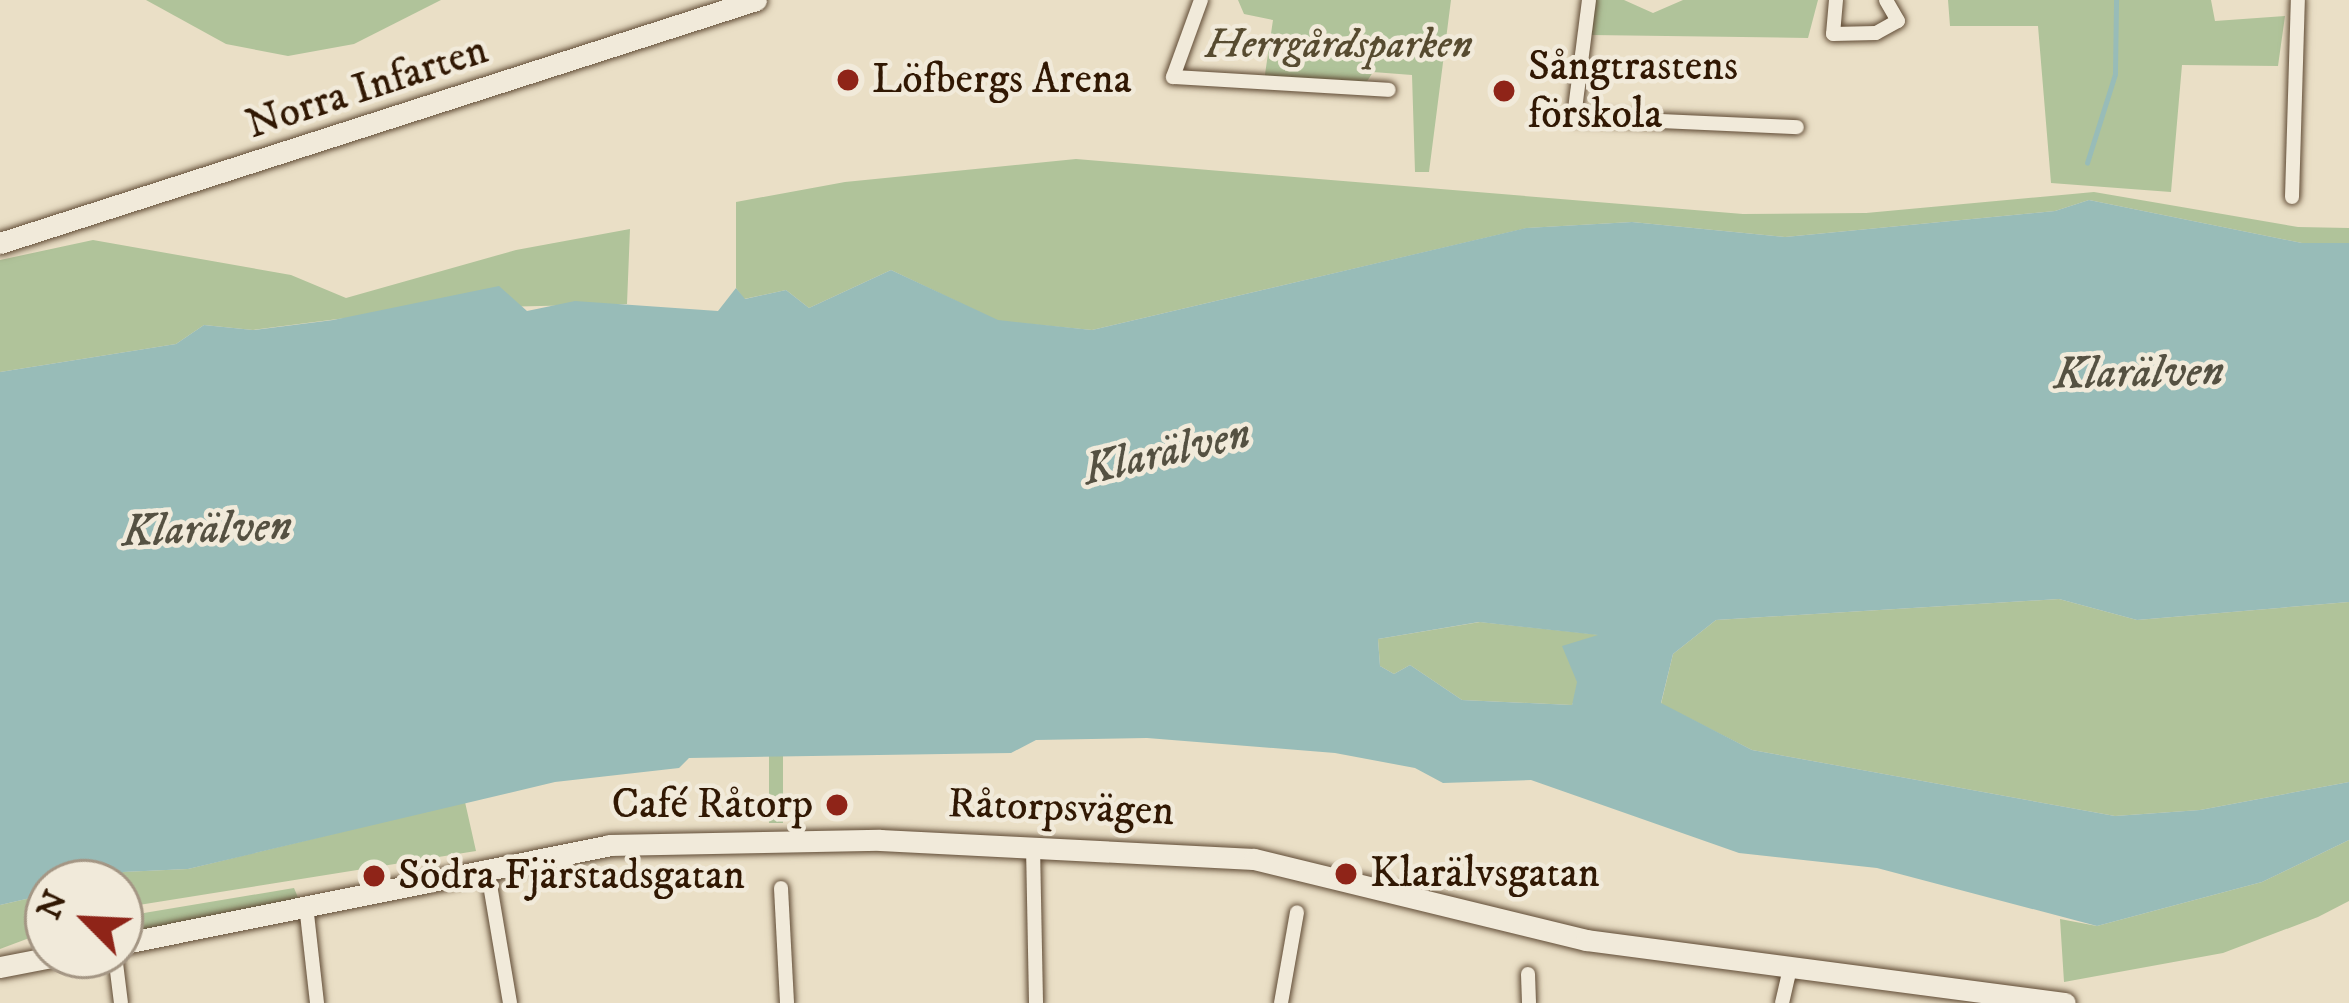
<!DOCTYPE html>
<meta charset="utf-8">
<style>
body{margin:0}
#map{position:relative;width:2349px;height:1003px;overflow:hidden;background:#eadfc6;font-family:"IM FELL DW Pica",serif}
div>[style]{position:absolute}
.green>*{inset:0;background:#b0c39a;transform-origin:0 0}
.water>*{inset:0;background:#98bcb8}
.stream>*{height:4.5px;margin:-2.25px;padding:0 2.25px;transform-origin:2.25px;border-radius:2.25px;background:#98bcb8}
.roads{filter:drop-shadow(0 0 3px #5f4a34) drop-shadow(0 0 3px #5f4a34)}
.street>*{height:14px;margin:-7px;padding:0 7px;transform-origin:7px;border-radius:7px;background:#f1eada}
.secondary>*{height:21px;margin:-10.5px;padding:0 10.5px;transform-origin:10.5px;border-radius:10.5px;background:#f1eada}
.dots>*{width:33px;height:33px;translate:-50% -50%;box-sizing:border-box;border:6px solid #f1eada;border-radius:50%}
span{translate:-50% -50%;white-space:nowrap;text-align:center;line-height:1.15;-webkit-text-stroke:9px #f1eada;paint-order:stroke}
.park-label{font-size:42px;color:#574b30;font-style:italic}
.poi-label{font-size:42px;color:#311803}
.left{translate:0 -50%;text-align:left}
.right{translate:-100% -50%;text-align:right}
.street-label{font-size:42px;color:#311803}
.water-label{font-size:45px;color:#555142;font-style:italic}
.north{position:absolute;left:24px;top:859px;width:120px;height:120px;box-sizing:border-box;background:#f1eada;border:3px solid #a49684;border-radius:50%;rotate:294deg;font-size:33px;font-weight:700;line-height:48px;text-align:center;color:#311803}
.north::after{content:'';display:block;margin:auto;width:42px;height:54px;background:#8f2418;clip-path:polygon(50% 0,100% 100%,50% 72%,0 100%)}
</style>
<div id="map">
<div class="green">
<i style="clip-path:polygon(146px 0,441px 0,354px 44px,288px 56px,226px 44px)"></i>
<i style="clip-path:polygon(1238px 0,1451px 0,1429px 172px,1415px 172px,1412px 75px,1373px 72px,1364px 86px,1264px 81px,1273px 20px,1244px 14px)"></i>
<i style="clip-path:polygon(1595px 0,1624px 0,1653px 13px,1683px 0,1818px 0,1808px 38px,1591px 35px)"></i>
<i style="clip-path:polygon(1948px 0,2211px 0,2215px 21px,2285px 16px,2278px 66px,2182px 65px,2171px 192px,2051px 183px,2038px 26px,1950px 26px)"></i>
<i style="clip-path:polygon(1076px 159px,1743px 214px,1866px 213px,2094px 192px,2298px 227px,2349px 228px,2349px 243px,2302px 243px,2089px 200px,2055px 211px,1785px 237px,1632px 222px,1527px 228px,1092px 330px,998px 321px,891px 270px,809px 308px,786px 290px,744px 299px,736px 288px,736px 202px,845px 182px)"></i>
<i style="clip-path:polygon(630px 229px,627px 304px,416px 309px,253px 330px,204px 325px,176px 344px,0 372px,0 260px,93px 240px,291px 275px,346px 298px,516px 250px)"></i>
<i style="clip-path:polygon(2059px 599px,2137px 620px,2349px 602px,2349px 782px,2200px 810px,2115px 816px,1752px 750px,1661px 704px,1673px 654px,1716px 620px)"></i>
<i style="clip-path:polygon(1480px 622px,1602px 635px,1572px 705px,1462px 700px,1410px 665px,1394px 674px,1380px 666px,1378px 639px)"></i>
<i style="left:769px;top:754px;width:14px;height:69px"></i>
<i style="clip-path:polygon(465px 802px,476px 851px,120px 908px,120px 883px,114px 883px,122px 872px,188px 869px)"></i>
<i style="clip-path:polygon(2349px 840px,2349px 901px,2318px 917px,2223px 953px,2064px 982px,2060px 919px,2097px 926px,2262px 882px)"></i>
<i style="clip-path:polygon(294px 888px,299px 900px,120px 937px,120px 917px)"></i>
<i style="clip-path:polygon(48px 894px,48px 931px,0 949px,0 905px)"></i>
</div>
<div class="water">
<i style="clip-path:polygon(evenodd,2089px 200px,2302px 243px,2349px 243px,2349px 602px,2137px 620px,2059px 599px,1716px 620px,1673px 654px,1661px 703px,1752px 750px,2115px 816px,2200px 810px,2349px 782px,2349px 840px,2262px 882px,2097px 926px,1877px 868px,1739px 853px,1531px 780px,1443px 783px,1415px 768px,1335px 753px,1147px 738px,1036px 740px,1011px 753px,689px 758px,679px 768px,555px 782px,188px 869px,123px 872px,114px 883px,48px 883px,48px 894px,0 905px,0 372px,176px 344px,204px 325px,253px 330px,333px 320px,499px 286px,527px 311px,575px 301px,718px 311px,736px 288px,745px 299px,786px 290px,809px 308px,891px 270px,998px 320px,1092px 330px,1526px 228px,1632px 222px,1785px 237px,2055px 211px,2089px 200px,1479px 622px,1598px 635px,1562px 646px,1577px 682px,1572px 705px,1462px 700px,1410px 665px,1394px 674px,1380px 666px,1378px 639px,1479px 622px)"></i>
</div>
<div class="stream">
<i style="left:2087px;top:163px;width:93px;rotate:-72.5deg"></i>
<i style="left:2115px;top:74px;width:74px;rotate:-89.2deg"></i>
</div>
<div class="roads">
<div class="street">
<i style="left:1201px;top:0;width:82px;rotate:110deg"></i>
<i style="left:1173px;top:77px;width:216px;rotate:3.4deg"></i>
<i style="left:1589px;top:0;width:118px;rotate:97.3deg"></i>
<i style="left:1574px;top:117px;width:223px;rotate:2.6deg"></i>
<i style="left:1836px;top:0;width:34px;rotate:95deg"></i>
<i style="left:1833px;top:34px;width:43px;rotate:-1.3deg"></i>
<i style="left:1876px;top:33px;width:25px;rotate:-29deg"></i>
<i style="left:1898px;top:21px;width:24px;rotate:-120deg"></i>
<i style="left:2292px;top:197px;width:197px;rotate:-88.3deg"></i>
<i style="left:1033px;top:846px;width:157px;rotate:88.9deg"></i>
<i style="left:487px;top:867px;width:138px;rotate:80.4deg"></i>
<i style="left:781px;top:888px;width:115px;rotate:87deg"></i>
<i style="left:306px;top:905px;width:99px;rotate:83.6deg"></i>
<i style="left:115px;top:955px;width:48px;rotate:82.9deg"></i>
<i style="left:1528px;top:974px;width:29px;rotate:88deg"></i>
<i style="left:1281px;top:1003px;width:92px;rotate:-80deg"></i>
<i style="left:1782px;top:1003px;width:31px;rotate:-77deg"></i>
</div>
<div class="secondary">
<i style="left:0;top:243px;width:794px;rotate:-17.82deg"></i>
<i style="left:120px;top:944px;width:499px;rotate:-11.4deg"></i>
<i style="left:609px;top:845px;width:271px;rotate:-1.1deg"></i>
<i style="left:880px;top:840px;width:374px;rotate:2.9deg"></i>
<i style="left:1254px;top:859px;width:342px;rotate:13.7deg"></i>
<i style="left:1586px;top:940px;width:483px;rotate:7.5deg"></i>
<i style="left:0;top:967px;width:63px;rotate:-11deg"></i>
</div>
</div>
<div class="dots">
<i style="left:848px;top:80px;background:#8f2418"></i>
<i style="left:1504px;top:91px;background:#8f2418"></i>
<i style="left:837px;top:805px;background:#8f2418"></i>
<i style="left:1346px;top:874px;background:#8f2418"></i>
<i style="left:374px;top:876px;background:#8f2418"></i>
</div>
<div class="park-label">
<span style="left:1339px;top:45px">Herrgårdsparken</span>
</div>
<div class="poi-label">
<span class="left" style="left:1528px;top:91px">Sångtrastens<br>förskola</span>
<span class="left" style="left:872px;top:80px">Löfbergs Arena</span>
<span class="right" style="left:813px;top:805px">Café Råtorp</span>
<span class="left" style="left:1370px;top:874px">Klarälvsgatan</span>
<span class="left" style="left:398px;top:876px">Södra Fjärstadsgatan</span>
</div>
<div class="street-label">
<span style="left:367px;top:88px;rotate:-18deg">Norra Infarten</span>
<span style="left:1061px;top:808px;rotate:2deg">Råtorpsvägen</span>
</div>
<div class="water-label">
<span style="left:2139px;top:374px;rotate:-1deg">Klarälven</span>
<span style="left:1167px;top:453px;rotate:-13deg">Klarälven</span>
<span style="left:207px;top:530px;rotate:-2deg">Klarälven</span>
</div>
<div class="north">N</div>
</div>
